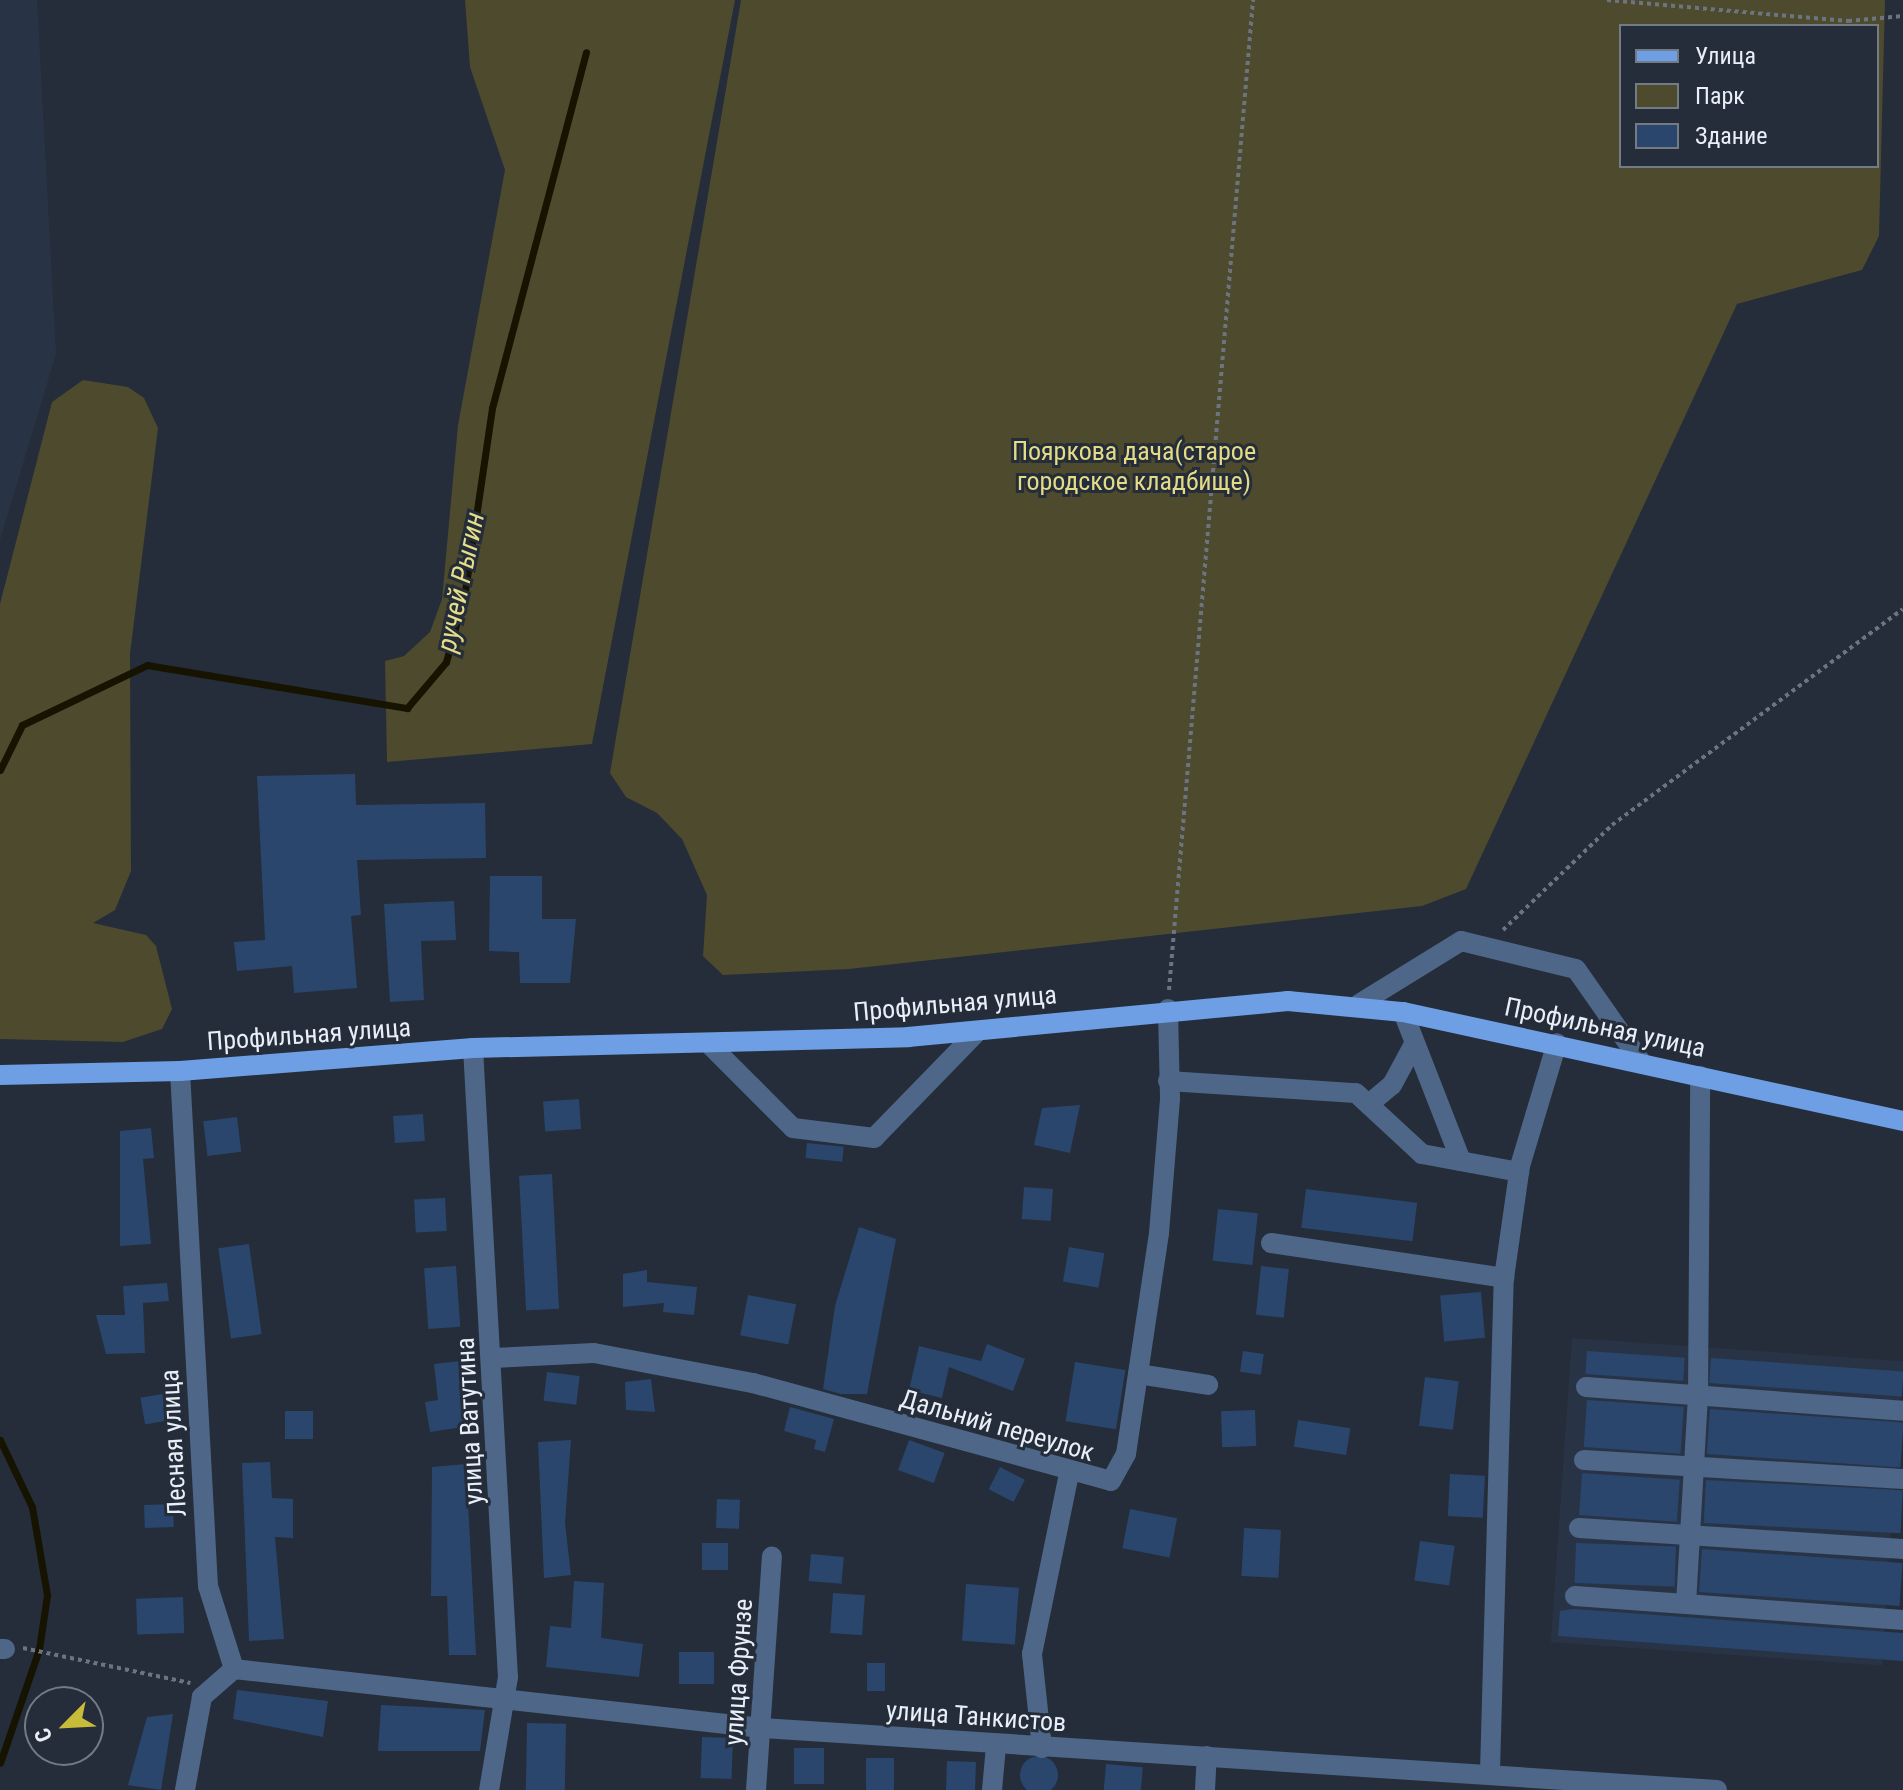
<!DOCTYPE html>
<meta charset="utf-8">
<style>
body{margin:0}
#map{position:relative;width:1903px;height:1790px;overflow:hidden;background:#242d39;font-family:"Roboto Condensed",sans-serif}
div>[style]{position:absolute}
.built>*{inset:0;background:#283446;transform-origin:0 0}
.green>*{inset:0;background:#4d4a2d}
.stream>*{height:7px;margin:-3.5px;padding:0 3.5px;transform-origin:3.5px;border-radius:3.5px;background:#161300}
.building>*{inset:0;background:#2a466d;transform-origin:0 0}
.round{border-radius:50%}
.path>*{height:4px;margin-top:-2px;transform-origin:0;background:repeating-linear-gradient(90deg,#6c747f 0 4px,transparent 0 8px)}
.minor>*{height:20px;margin:-10px;padding:0 10px;transform-origin:10px;border-radius:10px;background:#4e6688}
.major>*{height:20px;margin:-10px;padding:0 10px;transform-origin:10px;border-radius:10px;background:#6e9ee3}
span{translate:-50% -50%;white-space:nowrap;text-align:center;line-height:1.15;-webkit-text-stroke:6px #242d39;paint-order:stroke}
.park-label{font-size:26px;color:#e4db87}
.street-label{font-size:26px;color:#e9eff8}
.water-label{font-size:28px;color:#e6dd89;font-style:italic}
.legend{position:absolute;left:1619px;top:24px;width:260px;height:144px;box-sizing:border-box;background:#242d39;border:2px solid #737b85;margin:0;padding:10px 14px;list-style:none;font-size:24px;color:#e9eff8}
.legend li{display:flex;align-items:center;gap:16px;height:40px}
.legend b{width:40px;border:2px solid #737b85}
.north{position:absolute;left:24px;top:1686px;width:80px;height:80px;box-sizing:border-box;background:#242d39;border:2px solid #737b85;border-radius:50%;rotate:246deg;font-size:22px;font-weight:700;line-height:32px;text-align:center;color:#e9eff8}
.north::after{content:'';display:block;margin:auto;width:28px;height:36px;background:#c9bb3a;clip-path:polygon(50% 0,100% 100%,50% 72%,0 100%)}
</style>
<div id="map">
<div class="built">
<i style="clip-path:polygon(0 0,37px 0,56px 354px,0 540px)"></i>
<i style="left:1572px;top:1338px;width:332px;height:305px;rotate:4deg"></i>
</div>
<div class="green">
<i style="clip-path:polygon(465px 0,735px 0,592px 744px,387px 762px,385px 661px,404px 656px,430px 632px,442px 599px,458px 425px,505px 170px,470px 67px)"></i>
<i style="clip-path:polygon(evenodd,741px 0,1885px 0,1879px 236px,1862px 270px,1737px 304px,1466px 889px,1422px 906px,849px 969px,723px 975px,703px 956px,707px 895px,682px 839px,657px 813px,626px 797px,610px 773px,741px 0,1877px 26px,1877px 166px,1621px 166px,1621px 26px,1877px 26px)"></i>
<i style="clip-path:polygon(83px 380px,128px 387px,144px 398px,158px 428px,130px 654px,131px 871px,115px 910px,93px 923px,146px 935px,156px 946px,172px 1009px,162px 1029px,123px 1042px,0 1039px,0 604px,52px 402px)"></i>
</div>
<div class="stream">
<i style="left:0;top:770px;width:50px;rotate:-63.9deg"></i>
<i style="left:22px;top:725px;width:139px;rotate:-25.6deg"></i>
<i style="left:147px;top:665px;width:264px;rotate:9.4deg"></i>
<i style="left:407px;top:708px;width:60px;rotate:-49.7deg"></i>
<i style="left:446px;top:662px;width:73px;rotate:-75deg"></i>
<i style="left:465px;top:591px;width:185px;rotate:-81.6deg"></i>
<i style="left:492px;top:408px;width:368px;rotate:-75.2deg"></i>
<i style="left:0;top:1440px;width:74px;rotate:64.5deg"></i>
<i style="left:32px;top:1507px;width:89px;rotate:80.3deg"></i>
<i style="left:47px;top:1595px;width:55px;rotate:98.4deg"></i>
<i style="left:39px;top:1649px;width:120px;rotate:108.9deg"></i>
</div>
<div class="building">
<i style="clip-path:polygon(355px 774px,356px 805px,485px 803px,486px 858px,357px 860px,361px 915px,351px 916px,357px 988px,294px 993px,292px 966px,237px 971px,234px 942px,265px 940px,257px 776px)"></i>
<i style="clip-path:polygon(490px 876px,542px 876px,542px 919px,576px 919px,570px 983px,520px 983px,519px 952px,489px 951px)"></i>
<i style="clip-path:polygon(454px 901px,456px 940px,421px 941px,424px 1000px,390px 1002px,384px 904px)"></i>
<i style="left:579px;top:1099px;width:30px;height:36px;rotate:86deg"></i>
<i style="clip-path:polygon(1080px 1105px,1070px 1153px,1034px 1145px,1042px 1108px)"></i>
<i style="left:423px;top:1114px;width:27px;height:30px;rotate:86deg"></i>
<i style="left:237px;top:1117px;width:35px;height:34px;rotate:83deg"></i>
<i style="clip-path:polygon(151px 1128px,154px 1158px,143px 1159px,151px 1244px,120px 1246px,120px 1131px)"></i>
<i style="left:807px;top:1143px;width:37px;height:15px;rotate:6deg"></i>
<i style="left:552px;top:1174px;width:135px;height:33px;rotate:87deg"></i>
<i style="left:1024px;top:1187px;width:29px;height:32px;rotate:4deg"></i>
<i style="left:1306px;top:1189px;width:112px;height:39px;rotate:7deg"></i>
<i style="left:445px;top:1198px;width:33px;height:31px;rotate:87deg"></i>
<i style="left:1218px;top:1209px;width:40px;height:52px;rotate:6deg"></i>
<i style="clip-path:polygon(859px 1227px,896px 1239px,867px 1394px,841px 1394px,823px 1389px,835px 1306px)"></i>
<i style="left:249px;top:1244px;width:91px;height:31px;rotate:82deg"></i>
<i style="left:1069px;top:1247px;width:36px;height:35px;rotate:10deg"></i>
<i style="left:456px;top:1266px;width:61px;height:32px;rotate:86deg"></i>
<i style="left:1261px;top:1266px;width:28px;height:49px;rotate:6deg"></i>
<i style="clip-path:polygon(647px 1270px,647px 1282px,697px 1287px,694px 1315px,663px 1312px,664px 1303px,623px 1307px,623px 1274px)"></i>
<i style="clip-path:polygon(167px 1283px,169px 1301px,143px 1303px,145px 1353px,106px 1354px,96px 1315px,125px 1315px,123px 1286px)"></i>
<i style="left:1481px;top:1292px;width:46px;height:41px;rotate:85deg"></i>
<i style="left:748px;top:1295px;width:49px;height:41px;rotate:11deg"></i>
<i style="clip-path:polygon(987px 1344px,1025px 1359px,1013px 1391px,949px 1367px,942px 1398px,909px 1390px,919px 1346px,981px 1361px)"></i>
<i style="left:1243px;top:1351px;width:21px;height:21px;rotate:8deg"></i>
<i style="left:1587px;top:1351px;width:98px;height:23px;rotate:4deg"></i>
<i style="left:1711px;top:1358px;width:193px;height:25px;rotate:4deg"></i>
<i style="clip-path:polygon(459px 1361px,469px 1426px,430px 1432px,425px 1402px,438px 1400px,434px 1364px)"></i>
<i style="left:1075px;top:1362px;width:51px;height:60px;rotate:9deg"></i>
<i style="left:547px;top:1372px;width:33px;height:29px;rotate:7deg"></i>
<i style="left:1425px;top:1377px;width:34px;height:49px;rotate:7deg"></i>
<i style="clip-path:polygon(651px 1379px,655px 1412px,626px 1410px,625px 1382px)"></i>
<i style="left:168px;top:1393px;width:27px;height:28px;rotate:80deg"></i>
<i style="left:1587px;top:1400px;width:97px;height:47px;rotate:4deg"></i>
<i style="clip-path:polygon(790px 1407px,834px 1419px,825px 1452px,814px 1449px,816px 1440px,784px 1431px)"></i>
<i style="left:1710px;top:1409px;width:194px;height:45px;rotate:4deg"></i>
<i style="left:1255px;top:1410px;width:36px;height:34px;rotate:88deg"></i>
<i style="left:285px;top:1411px;width:28px;height:28px"></i>
<i style="left:1298px;top:1420px;width:53px;height:27px;rotate:9deg"></i>
<i style="clip-path:polygon(571px 1440px,565px 1523px,571px 1575px,544px 1578px,538px 1442px)"></i>
<i style="left:909px;top:1440px;width:38px;height:32px;rotate:20deg"></i>
<i style="clip-path:polygon(270px 1462px,272px 1498px,293px 1499px,293px 1538px,275px 1537px,284px 1639px,249px 1641px,242px 1463px)"></i>
<i style="clip-path:polygon(466px 1464px,476px 1655px,449px 1655px,447px 1596px,431px 1596px,432px 1467px)"></i>
<i style="left:1000px;top:1467px;width:28px;height:25px;rotate:27deg"></i>
<i style="left:1582px;top:1473px;width:98px;height:42px;rotate:4deg"></i>
<i style="left:1450px;top:1474px;width:35px;height:42px;rotate:3deg"></i>
<i style="left:1706px;top:1480px;width:197px;height:43px;rotate:3deg"></i>
<i style="left:717px;top:1499px;width:23px;height:29px;rotate:2deg"></i>
<i style="left:173px;top:1504px;width:23px;height:29px;rotate:88deg"></i>
<i style="left:1130px;top:1509px;width:48px;height:40px;rotate:11deg"></i>
<i style="left:1244px;top:1528px;width:37px;height:48px;rotate:3deg"></i>
<i style="left:1420px;top:1541px;width:35px;height:40px;rotate:8deg"></i>
<i style="left:702px;top:1543px;width:26px;height:27px"></i>
<i style="left:1576px;top:1543px;width:100px;height:40px;rotate:2deg"></i>
<i style="left:1702px;top:1549px;width:201px;height:43px;rotate:4deg"></i>
<i style="left:811px;top:1554px;width:33px;height:27px;rotate:5deg"></i>
<i style="clip-path:polygon(574px 1581px,604px 1583px,601px 1638px,643px 1644px,639px 1677px,546px 1667px,550px 1626px,571px 1628px)"></i>
<i style="left:966px;top:1584px;width:53px;height:57px;rotate:4deg"></i>
<i style="left:833px;top:1593px;width:32px;height:40px;rotate:4deg"></i>
<i style="left:183px;top:1597px;width:36px;height:47px;rotate:88deg"></i>
<i style="clip-path:polygon(1573px 1609px,1903px 1633px,1903px 1661px,1558px 1636px,1560px 1611px)"></i>
<i style="left:714px;top:1652px;width:32px;height:35px;rotate:90deg"></i>
<i style="left:867px;top:1663px;width:18px;height:28px"></i>
<i style="clip-path:polygon(237px 1690px,328px 1701px,323px 1737px,233px 1719px)"></i>
<i style="clip-path:polygon(381px 1705px,485px 1710px,480px 1751px,378px 1751px)"></i>
<i style="clip-path:polygon(173px 1714px,161px 1790px,128px 1785px,147px 1717px)"></i>
<i style="left:527px;top:1723px;width:39px;height:67px;rotate:1deg"></i>
<i style="left:702px;top:1737px;width:31px;height:41px;rotate:2deg"></i>
<i style="left:794px;top:1748px;width:30px;height:36px"></i>
<i class="round" style="left:1020px;top:1756px;width:38px;height:38px"></i>
<i style="left:866px;top:1758px;width:28px;height:32px"></i>
<i style="left:947px;top:1761px;width:29px;height:29px;rotate:2deg"></i>
<i style="left:1106px;top:1764px;width:37px;height:26px;rotate:5deg"></i>
</div>
<div class="path">
<i style="left:1607px;top:0;width:242px;rotate:5deg"></i>
<i style="left:1848px;top:21px;width:55px;rotate:-5.2deg"></i>
<i style="left:1503px;top:930px;width:151px;rotate:-43.9deg"></i>
<i style="left:1612px;top:825px;width:362px;rotate:-36.6deg"></i>
<i style="left:1169px;top:990px;width:994px;rotate:-85.15deg"></i>
<i style="left:23px;top:1648px;width:171px;rotate:11.8deg"></i>
</div>
<div class="minor">
<i style="left:1359px;top:1004px;width:120px;rotate:-31.7deg"></i>
<i style="left:1461px;top:941px;width:118px;rotate:13.7deg"></i>
<i style="left:1576px;top:969px;width:113px;rotate:55deg"></i>
<i style="left:1403px;top:1012px;width:160px;rotate:68.7deg"></i>
<i style="left:711px;top:1046px;width:116px;rotate:45deg"></i>
<i style="left:793px;top:1128px;width:82px;rotate:7deg"></i>
<i style="left:874px;top:1138px;width:148px;rotate:-45.8deg"></i>
<i style="left:473px;top:1048px;width:630px;rotate:86.82deg"></i>
<i style="left:508px;top:1677px;width:115px;rotate:99.5deg"></i>
<i style="left:180px;top:1071px;width:516px;rotate:86.89deg"></i>
<i style="left:208px;top:1586px;width:87px;rotate:72.6deg"></i>
<i style="left:234px;top:1669px;width:43px;rotate:138.8deg"></i>
<i style="left:202px;top:1697px;width:95px;rotate:100.4deg"></i>
<i style="left:1168px;top:1081px;width:188px;rotate:3.7deg"></i>
<i style="left:1356px;top:1093px;width:90px;rotate:42.7deg"></i>
<i style="left:1422px;top:1154px;width:99px;rotate:10.5deg"></i>
<i style="left:1369px;top:1104px;width:30px;rotate:-40deg"></i>
<i style="left:1392px;top:1085px;width:44px;rotate:-61.7deg"></i>
<i style="left:1271px;top:1243px;width:236px;rotate:8.5deg"></i>
<i style="left:493px;top:1358px;width:101px;rotate:-2.8deg"></i>
<i style="left:594px;top:1353px;width:162px;rotate:10.7deg"></i>
<i style="left:753px;top:1383px;width:371px;rotate:15.3deg"></i>
<i style="left:1111px;top:1481px;width:31px;rotate:-61deg"></i>
<i style="left:1126px;top:1454px;width:223px;rotate:-81.5deg"></i>
<i style="left:1159px;top:1233px;width:135px;rotate:-85.3deg"></i>
<i style="left:1170px;top:1098px;width:89px;rotate:-91.3deg"></i>
<i style="left:1138px;top:1374px;width:71px;rotate:8.9deg"></i>
<i style="left:1586px;top:1387px;width:318px;rotate:4.3deg"></i>
<i style="left:1584px;top:1460px;width:320px;rotate:3.4deg"></i>
<i style="left:1579px;top:1528px;width:325px;rotate:3.7deg"></i>
<i style="left:1575px;top:1596px;width:111px;rotate:4.1deg"></i>
<i style="left:1686px;top:1604px;width:209px;rotate:-86.7deg"></i>
<i style="left:1698px;top:1395px;width:319px;rotate:-89.6deg"></i>
<i style="left:1686px;top:1604px;width:218px;rotate:4.2deg"></i>
<i style="left:0;top:1649px;width:5px"></i>
<i style="left:234px;top:1669px;width:531px;rotate:6.38deg"></i>
<i style="left:762px;top:1728px;width:957px;rotate:3.71deg"></i>
<i style="left:1042px;top:1748px;width:95px;rotate:-96.1deg"></i>
<i style="left:1032px;top:1654px;width:184px;rotate:-78.4deg"></i>
<i style="left:1490px;top:1771px;width:493px;rotate:-88.4deg"></i>
<i style="left:1504px;top:1278px;width:113px;rotate:-81.9deg"></i>
<i style="left:1520px;top:1166px;width:128px;rotate:-73.3deg"></i>
<i style="left:756px;top:1790px;width:234px;rotate:-86.1deg"></i>
<i style="left:992px;top:1790px;width:44px;rotate:-84.8deg"></i>
<i style="left:1205px;top:1790px;width:34px;rotate:-87deg"></i>
</div>
<div class="major">
<i style="left:0;top:1075px;width:180px;rotate:-1.3deg"></i>
<i style="left:180px;top:1071px;width:294px;rotate:-4.5deg"></i>
<i style="left:473px;top:1048px;width:435px;rotate:-1.4deg"></i>
<i style="left:908px;top:1037px;width:382px;rotate:-5.4deg"></i>
<i style="left:1288px;top:1001px;width:116px;rotate:5.5deg"></i>
<i style="left:1403px;top:1012px;width:512px;rotate:12.3deg"></i>
</div>
<div class="park-label">
<span style="left:1134px;top:467px">Пояркова дача(старое<br>городское кладбище)</span>
</div>
<div class="street-label">
<span style="left:955px;top:1004px;rotate:-5deg">Профильная улица</span>
<span style="left:1605px;top:1028px;rotate:12deg">Профильная улица</span>
<span style="left:309px;top:1035px;rotate:-4deg">Профильная улица</span>
<span style="left:470px;top:1421px;rotate:-93deg">улица Ватутина</span>
<span style="left:997px;top:1426px;rotate:16deg">Дальний переулок</span>
<span style="left:174px;top:1443px;rotate:-93deg">Лесная улица</span>
<span style="left:739px;top:1672px;rotate:-86deg">улица Фрунзе</span>
<span style="left:976px;top:1717px;rotate:4deg">улица Танкистов</span>
</div>
<div class="water-label">
<span style="left:461px;top:582px;rotate:-78deg">ручей Рыгин</span>
</div>
<ul class="legend">
<li><b style="height:10px;background:#6e9ee3"></b>Улица</li>
<li><b style="height:22px;background:#4d4a2d"></b>Парк</li>
<li><b style="height:22px;background:#2a466d"></b>Здание</li>
</ul>
<div class="north">С</div>
</div>
